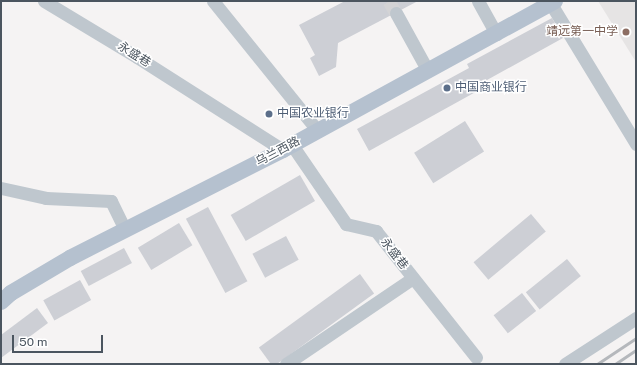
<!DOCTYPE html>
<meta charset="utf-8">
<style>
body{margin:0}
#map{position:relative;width:637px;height:365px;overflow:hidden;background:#f5f3f3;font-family:"Public Sans","Noto Sans SC",sans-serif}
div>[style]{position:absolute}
.education>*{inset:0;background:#e6e4e4}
.building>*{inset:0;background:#cdcfd5;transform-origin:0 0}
.minor-tunnel>*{height:13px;margin-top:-6.5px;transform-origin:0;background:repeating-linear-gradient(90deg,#d3d3d5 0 13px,transparent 0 19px)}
.minor>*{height:13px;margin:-6.5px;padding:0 6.5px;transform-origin:6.5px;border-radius:6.5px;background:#bfc7ce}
.major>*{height:16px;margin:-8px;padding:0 8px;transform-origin:8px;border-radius:8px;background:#b5c1cf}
.rail>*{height:3px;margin:-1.5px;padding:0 1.5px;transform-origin:1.5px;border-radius:1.5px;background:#b5b8bc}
.dots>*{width:11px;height:11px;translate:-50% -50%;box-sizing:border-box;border:2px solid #fff;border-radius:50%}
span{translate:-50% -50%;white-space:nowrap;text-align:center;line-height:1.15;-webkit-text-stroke:3px #fff;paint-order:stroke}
.education-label{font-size:12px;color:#785e54}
.right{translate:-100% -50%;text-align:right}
.street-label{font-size:12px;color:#4b555f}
.service-label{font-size:12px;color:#4e5e75}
.left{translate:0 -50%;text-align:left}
.frame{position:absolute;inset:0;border:2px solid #4b555f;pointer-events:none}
.scale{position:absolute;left:12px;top:335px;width:91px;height:18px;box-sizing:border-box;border:2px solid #4b555f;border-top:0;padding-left:5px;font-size:12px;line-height:14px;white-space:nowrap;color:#4b555f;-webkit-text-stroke:3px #fff;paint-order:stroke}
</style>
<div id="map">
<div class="education">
<i style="clip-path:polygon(598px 1px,636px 1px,636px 62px)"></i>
</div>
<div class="building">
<i style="clip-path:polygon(345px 1px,418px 1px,338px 43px,336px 67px,319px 76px,310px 58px,315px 55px,299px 25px)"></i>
<i style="clip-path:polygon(552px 18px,563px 38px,478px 85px,481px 89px,369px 151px,357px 129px,469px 68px,467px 64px)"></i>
<i style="left:465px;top:121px;width:36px;height:60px;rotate:58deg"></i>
<i style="left:300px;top:175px;width:30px;height:80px;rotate:60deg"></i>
<i style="left:208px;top:207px;width:84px;height:25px;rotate:62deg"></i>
<i style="left:531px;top:214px;width:23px;height:75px;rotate:50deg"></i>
<i style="left:179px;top:223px;width:26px;height:48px;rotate:59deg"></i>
<i style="left:286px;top:236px;width:27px;height:38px;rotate:62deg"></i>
<i style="left:124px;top:248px;width:17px;height:49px;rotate:62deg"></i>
<i style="left:567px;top:259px;width:22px;height:53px;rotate:51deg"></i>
<i style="left:360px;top:274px;width:24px;height:125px;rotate:54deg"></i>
<i style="left:80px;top:280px;width:23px;height:42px;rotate:61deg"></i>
<i style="left:522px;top:293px;width:23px;height:36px;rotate:52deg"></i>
<i style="clip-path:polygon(37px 308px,48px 323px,1px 358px,1px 335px)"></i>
</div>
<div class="minor-tunnel">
<i style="left:389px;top:1px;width:14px;rotate:60deg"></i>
</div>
<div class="minor">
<i style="left:44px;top:1px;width:109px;rotate:31.1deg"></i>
<i style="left:137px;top:57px;width:173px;rotate:32.5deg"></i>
<i style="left:213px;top:1px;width:167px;rotate:51.1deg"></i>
<i style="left:478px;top:1px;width:38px;rotate:61deg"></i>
<i style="left:551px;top:4px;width:164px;rotate:58.7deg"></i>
<i style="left:396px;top:13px;width:66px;rotate:61.1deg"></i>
<i style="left:292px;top:145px;width:96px;rotate:55.6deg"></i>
<i style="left:346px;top:224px;width:31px;rotate:13deg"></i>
<i style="left:376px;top:231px;width:161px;rotate:51.6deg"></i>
<i style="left:1px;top:188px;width:46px;rotate:12.5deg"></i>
<i style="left:46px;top:198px;width:65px;rotate:2.6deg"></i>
<i style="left:111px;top:201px;width:32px;rotate:64deg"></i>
<i style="left:286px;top:364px;width:153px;rotate:-34.1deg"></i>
<i style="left:565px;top:364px;width:85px;rotate:-32.9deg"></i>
</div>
<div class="major">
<i style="left:1px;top:302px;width:13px;rotate:-42deg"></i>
<i style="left:11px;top:293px;width:69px;rotate:-30.7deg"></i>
<i style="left:70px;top:258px;width:239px;rotate:-26.9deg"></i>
<i style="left:283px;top:150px;width:310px;rotate:-28.7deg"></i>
</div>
<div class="rail">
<i style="left:597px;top:364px;width:47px;rotate:-33.7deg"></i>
<i style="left:615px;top:364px;width:25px;rotate:-34deg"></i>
</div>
<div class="dots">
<i style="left:626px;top:32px;background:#8d6e63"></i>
<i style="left:447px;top:88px;background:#5c6f8a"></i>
<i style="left:269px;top:114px;background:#5c6f8a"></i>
</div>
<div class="education-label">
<span class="right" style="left:618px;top:32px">靖远第一中学</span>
</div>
<div class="street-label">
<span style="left:134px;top:55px;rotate:32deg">永盛巷</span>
<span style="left:278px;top:152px;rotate:-28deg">乌兰西路</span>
<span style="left:394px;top:254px;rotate:52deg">永盛巷</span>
</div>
<div class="service-label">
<span class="left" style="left:455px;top:88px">中国商业银行</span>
<span class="left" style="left:277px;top:114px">中国农业银行</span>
</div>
<div class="frame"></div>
<div class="scale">50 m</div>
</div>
